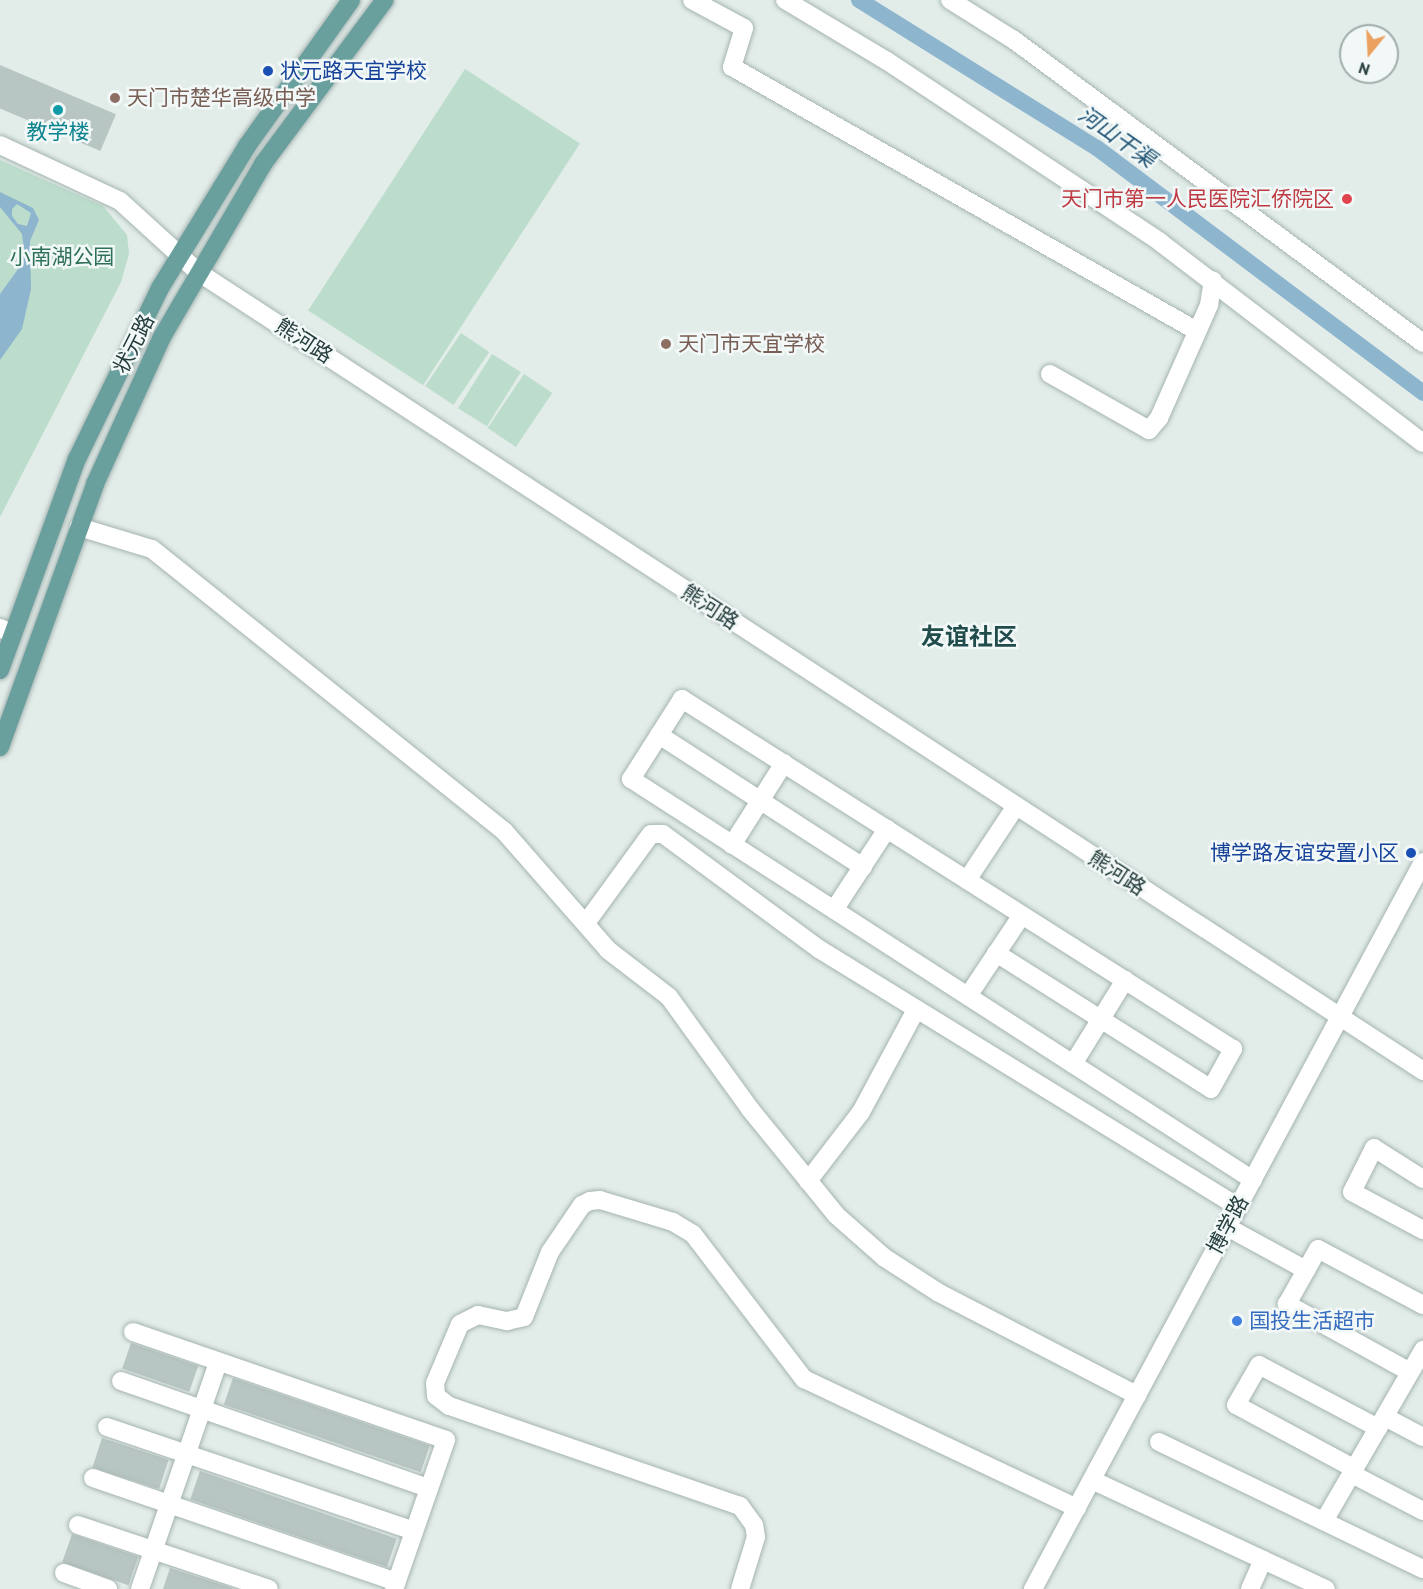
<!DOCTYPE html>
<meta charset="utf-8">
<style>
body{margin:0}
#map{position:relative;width:1423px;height:1589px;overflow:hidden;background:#e2ece9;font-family:"PT Sans","Noto Sans SC",sans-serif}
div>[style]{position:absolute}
.green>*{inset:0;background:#bcdccc;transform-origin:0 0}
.water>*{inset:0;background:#8db5ce}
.canal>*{height:16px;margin:-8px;padding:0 8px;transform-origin:8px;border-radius:8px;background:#8db5ce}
.building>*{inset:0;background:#b8c6c3;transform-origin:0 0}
.roads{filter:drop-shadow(0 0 2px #a5b4b1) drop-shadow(0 0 2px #a5b4b1)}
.minor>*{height:18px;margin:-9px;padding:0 9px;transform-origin:9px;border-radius:9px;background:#fff}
.major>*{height:18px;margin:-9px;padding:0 9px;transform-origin:9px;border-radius:9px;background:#699f9d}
.dots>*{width:16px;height:16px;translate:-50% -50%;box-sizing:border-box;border:3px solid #f2f8f7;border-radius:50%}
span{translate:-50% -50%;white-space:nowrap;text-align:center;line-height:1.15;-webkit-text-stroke:5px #f2f8f7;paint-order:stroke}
.transit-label{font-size:21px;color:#164399}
.left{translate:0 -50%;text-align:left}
.right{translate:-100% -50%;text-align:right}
.education-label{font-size:21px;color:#785e54}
.culture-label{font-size:21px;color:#0d838f}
.health-label{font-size:21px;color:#be3a42}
.park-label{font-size:21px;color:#2f7157}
.street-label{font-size:21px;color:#233c3b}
.shop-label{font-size:21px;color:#366cbe}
.water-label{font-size:22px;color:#205475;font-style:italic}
.quarter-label{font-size:24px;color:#204d4c;font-weight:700}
.north{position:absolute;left:1339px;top:24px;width:60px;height:60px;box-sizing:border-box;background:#f2f8f7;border:2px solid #9fadac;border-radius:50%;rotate:198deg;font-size:16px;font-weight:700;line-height:24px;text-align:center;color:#233c3b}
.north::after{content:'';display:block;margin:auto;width:21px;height:27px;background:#eba261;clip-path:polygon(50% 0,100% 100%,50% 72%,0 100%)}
</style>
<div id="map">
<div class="green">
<i style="left:465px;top:69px;width:137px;height:288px;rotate:33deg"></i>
<i style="clip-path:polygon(0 160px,103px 206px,127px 235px,129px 254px,121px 282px,0 517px)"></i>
<i style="left:461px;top:333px;width:34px;height:64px;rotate:34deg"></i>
<i style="left:492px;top:354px;width:34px;height:64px;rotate:32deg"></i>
<i style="left:524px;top:374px;width:34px;height:65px;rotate:34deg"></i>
</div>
<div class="water">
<i style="clip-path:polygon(evenodd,0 192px,33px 208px,39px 220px,30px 241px,31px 289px,22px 329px,0 360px,0 294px,21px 265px,24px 249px,22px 234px,0 207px,0 192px,17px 204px,31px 213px,27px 226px,18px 224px,12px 216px,12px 209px,17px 204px)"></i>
</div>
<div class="canal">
<i style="left:859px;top:0;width:280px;rotate:31.9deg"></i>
<i style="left:1097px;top:148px;width:408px;rotate:36.9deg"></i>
</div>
<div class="building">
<i style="left:0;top:65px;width:126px;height:40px;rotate:23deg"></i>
<i style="left:131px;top:1343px;width:71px;height:27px;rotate:19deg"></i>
<i style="left:233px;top:1378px;width:208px;height:28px;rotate:19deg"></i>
<i style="left:102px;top:1438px;width:70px;height:31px;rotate:18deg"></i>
<i style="left:200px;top:1471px;width:208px;height:30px;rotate:19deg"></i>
<i style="left:72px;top:1534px;width:70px;height:30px;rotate:19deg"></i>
<i style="clip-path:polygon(170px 1568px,232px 1588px,232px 1589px,163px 1589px)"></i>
</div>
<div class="roads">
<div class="minor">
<i style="left:692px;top:0;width:59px;rotate:28.3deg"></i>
<i style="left:744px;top:28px;width:41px;rotate:107.1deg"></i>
<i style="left:732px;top:67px;width:535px;rotate:29.59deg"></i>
<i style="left:785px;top:0;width:119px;rotate:30.9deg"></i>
<i style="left:887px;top:61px;width:328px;rotate:33.5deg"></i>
<i style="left:1160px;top:242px;width:331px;rotate:37.4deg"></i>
<i style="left:950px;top:0;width:75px;rotate:32deg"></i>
<i style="left:1014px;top:40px;width:509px;rotate:36.53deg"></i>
<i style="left:0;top:145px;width:132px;rotate:25deg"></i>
<i style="left:120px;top:201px;width:105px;rotate:42.3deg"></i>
<i style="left:198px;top:272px;width:1463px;rotate:33.11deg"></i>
<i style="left:1050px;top:374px;width:114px;rotate:29.5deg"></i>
<i style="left:1149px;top:430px;width:16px;rotate:-50deg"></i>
<i style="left:1159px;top:418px;width:124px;rotate:-66.1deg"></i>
<i style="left:1209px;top:305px;width:25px;rotate:-81deg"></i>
<i style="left:79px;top:527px;width:76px;rotate:16.8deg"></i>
<i style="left:152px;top:549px;width:451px;rotate:38.7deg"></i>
<i style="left:504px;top:831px;width:158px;rotate:48.8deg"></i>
<i style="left:608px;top:950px;width:77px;rotate:37.6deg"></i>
<i style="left:669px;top:997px;width:138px;rotate:54.1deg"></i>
<i style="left:750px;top:1109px;width:136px;rotate:50.9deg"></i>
<i style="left:836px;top:1215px;width:65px;rotate:41.3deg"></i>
<i style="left:885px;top:1258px;width:64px;rotate:32.9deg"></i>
<i style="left:939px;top:1293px;width:223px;rotate:27.3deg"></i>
<i style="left:0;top:628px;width:14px;rotate:25deg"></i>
<i style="left:659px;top:735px;width:243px;rotate:32.9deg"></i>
<i style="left:732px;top:845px;width:97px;rotate:-57.6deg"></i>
<i style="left:967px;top:880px;width:89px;rotate:-56.5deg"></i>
<i style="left:834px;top:910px;width:97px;rotate:-56.8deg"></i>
<i style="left:586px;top:923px;width:110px;rotate:-53.9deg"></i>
<i style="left:651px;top:834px;width:12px"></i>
<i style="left:663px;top:834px;width:194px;rotate:36.4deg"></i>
<i style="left:819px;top:949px;width:492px;rotate:31.6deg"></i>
<i style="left:996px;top:953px;width:254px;rotate:32.3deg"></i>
<i style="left:1211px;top:1089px;width:46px;rotate:-61.2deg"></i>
<i style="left:1233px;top:1049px;width:653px;rotate:-147.58deg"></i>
<i style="left:682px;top:699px;width:95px;rotate:122.5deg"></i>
<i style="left:631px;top:779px;width:740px;rotate:32.81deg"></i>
<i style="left:968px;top:996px;width:97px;rotate:-56.3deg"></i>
<i style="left:1073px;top:1064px;width:99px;rotate:-58.2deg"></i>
<i style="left:1423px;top:1179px;width:58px;rotate:-147.7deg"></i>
<i style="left:1374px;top:1148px;width:49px;rotate:116.6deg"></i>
<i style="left:1352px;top:1192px;width:81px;rotate:28.2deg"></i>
<i style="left:808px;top:1181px;width:87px;rotate:-52.5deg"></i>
<i style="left:861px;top:1112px;width:116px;rotate:-61.7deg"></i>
<i style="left:1227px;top:1227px;width:90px;rotate:28.6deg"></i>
<i style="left:133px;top:1332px;width:331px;rotate:19deg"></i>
<i style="left:446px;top:1440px;width:158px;rotate:109.2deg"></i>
<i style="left:1410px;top:1372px;width:141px;rotate:-151.1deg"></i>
<i style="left:1287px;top:1304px;width:63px;rotate:-60.6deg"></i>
<i style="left:1318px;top:1249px;width:119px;rotate:28.1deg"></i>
<i style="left:121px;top:1381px;width:326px;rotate:19.2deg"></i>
<i style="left:1385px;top:1417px;width:43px;rotate:27.8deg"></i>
<i style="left:107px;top:1427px;width:324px;rotate:18.7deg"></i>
<i style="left:1159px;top:1442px;width:293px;rotate:25.7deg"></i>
<i style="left:1355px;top:1469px;width:135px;rotate:-151.7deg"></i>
<i style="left:1236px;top:1405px;width:46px;rotate:-60.1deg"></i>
<i style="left:1259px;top:1365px;width:135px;rotate:27.9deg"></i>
<i style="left:1352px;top:1474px;width:80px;rotate:27.5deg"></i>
<i style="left:93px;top:1478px;width:321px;rotate:18.9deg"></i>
<i style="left:1092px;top:1480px;width:258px;rotate:25deg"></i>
<i style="left:1324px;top:1521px;width:198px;rotate:-59.9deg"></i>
<i style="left:78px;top:1525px;width:201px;rotate:18.5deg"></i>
<i style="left:64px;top:1573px;width:47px;rotate:20deg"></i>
<i style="left:140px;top:1589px;width:240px;rotate:-71deg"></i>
<i style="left:740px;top:1589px;width:54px;rotate:-72.9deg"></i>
<i style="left:756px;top:1537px;width:12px;rotate:-99deg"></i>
<i style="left:754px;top:1525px;width:24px;rotate:-126deg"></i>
<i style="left:740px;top:1506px;width:308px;rotate:-161deg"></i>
<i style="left:449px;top:1406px;width:16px;rotate:-142deg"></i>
<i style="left:436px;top:1396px;width:13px;rotate:-94deg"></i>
<i style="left:435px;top:1383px;width:64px;rotate:-67deg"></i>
<i style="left:460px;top:1324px;width:20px;rotate:-27deg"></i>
<i style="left:478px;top:1315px;width:30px;rotate:12deg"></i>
<i style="left:507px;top:1321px;width:17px;rotate:-13deg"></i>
<i style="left:524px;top:1317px;width:70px;rotate:-68.2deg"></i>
<i style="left:550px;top:1252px;width:57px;rotate:-55.8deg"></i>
<i style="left:582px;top:1205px;width:9px;rotate:-27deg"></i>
<i style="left:590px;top:1201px;width:10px;rotate:-6deg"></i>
<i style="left:600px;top:1200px;width:76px;rotate:16.8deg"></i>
<i style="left:673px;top:1222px;width:23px;rotate:31deg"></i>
<i style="left:693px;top:1234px;width:183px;rotate:52.6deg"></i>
<i style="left:804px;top:1379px;width:302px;rotate:25.3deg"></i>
<i style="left:1033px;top:1589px;width:825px;rotate:-61.79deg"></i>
<i style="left:1250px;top:1589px;width:32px;rotate:-66deg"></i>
</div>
<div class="major">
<i style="left:0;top:670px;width:225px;rotate:-70deg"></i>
<i style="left:77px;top:459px;width:190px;rotate:-64.1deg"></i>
<i style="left:160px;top:288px;width:167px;rotate:-58.5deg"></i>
<i style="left:247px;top:146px;width:179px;rotate:-54.5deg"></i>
<i style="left:0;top:747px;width:280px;rotate:-70.1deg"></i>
<i style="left:95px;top:484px;width:162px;rotate:-65.5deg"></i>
<i style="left:162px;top:337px;width:200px;rotate:-59.7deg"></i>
<i style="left:263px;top:164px;width:204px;rotate:-53.4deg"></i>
</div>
</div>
<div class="dots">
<i style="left:268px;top:71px;background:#1a4fb4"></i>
<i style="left:115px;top:98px;background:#8d6e63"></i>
<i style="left:58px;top:110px;background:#0f9aa8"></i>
<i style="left:1347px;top:199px;background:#e0444e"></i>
<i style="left:666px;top:344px;background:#8d6e63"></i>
<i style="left:1411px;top:853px;background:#1a4fb4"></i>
<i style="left:1237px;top:1321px;background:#3f7fe0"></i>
</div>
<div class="transit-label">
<span class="left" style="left:280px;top:71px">状元路天宜学校</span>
<span class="right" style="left:1399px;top:853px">博学路友谊安置小区</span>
</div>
<div class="education-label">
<span class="left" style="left:127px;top:98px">天门市楚华高级中学</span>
<span class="left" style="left:678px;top:344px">天门市天宜学校</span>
</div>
<div class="culture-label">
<span style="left:58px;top:132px">教学楼</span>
</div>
<div class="health-label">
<span class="right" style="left:1334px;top:199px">天门市第一人民医院汇侨院区</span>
</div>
<div class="park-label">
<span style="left:62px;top:257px">小南湖公园</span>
</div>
<div class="street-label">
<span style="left:304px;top:341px;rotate:33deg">熊河路</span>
<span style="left:134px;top:344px;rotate:-63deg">状元路</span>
<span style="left:710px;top:607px;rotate:33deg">熊河路</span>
<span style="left:1117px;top:873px;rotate:33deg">熊河路</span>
<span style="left:1228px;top:1225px;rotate:-62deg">博学路</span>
</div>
<div class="shop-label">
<span class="left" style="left:1249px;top:1321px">国投生活超市</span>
</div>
<div class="water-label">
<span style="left:1117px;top:137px;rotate:35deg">河山干渠</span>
</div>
<div class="quarter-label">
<span style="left:969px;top:637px">友谊社区</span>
</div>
<div class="north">N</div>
</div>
